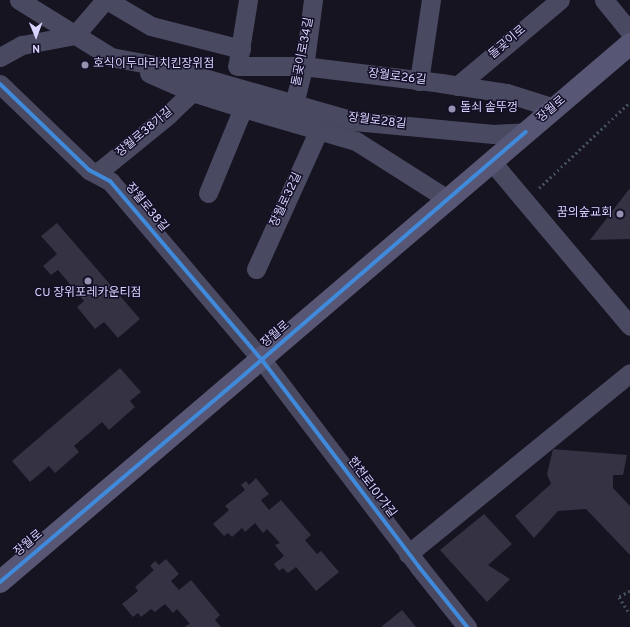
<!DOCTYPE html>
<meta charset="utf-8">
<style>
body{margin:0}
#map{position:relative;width:630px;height:627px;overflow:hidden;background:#161421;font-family:Overpass,"Noto Sans KR",sans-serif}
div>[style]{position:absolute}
.building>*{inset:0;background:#343243}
.path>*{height:2.5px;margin-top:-1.25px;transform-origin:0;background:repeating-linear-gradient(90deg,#44505f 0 2px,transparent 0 5px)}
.street>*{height:19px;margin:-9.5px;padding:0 9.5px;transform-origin:9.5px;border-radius:9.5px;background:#4a4962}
.secondary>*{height:22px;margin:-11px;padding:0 11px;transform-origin:11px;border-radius:11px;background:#575674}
.cycleway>*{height:4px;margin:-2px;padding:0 2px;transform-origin:2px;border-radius:2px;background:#408adc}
.dots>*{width:11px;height:11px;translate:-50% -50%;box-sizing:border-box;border:2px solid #130f26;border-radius:50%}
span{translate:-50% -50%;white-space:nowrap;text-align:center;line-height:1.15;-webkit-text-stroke:3px #130f26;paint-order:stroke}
.street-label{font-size:12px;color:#d9d4ff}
.poi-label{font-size:12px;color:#d9d4ff}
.left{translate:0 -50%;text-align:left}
.right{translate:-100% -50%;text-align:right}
.north{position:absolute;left:16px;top:16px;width:40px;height:40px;-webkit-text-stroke:3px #130f26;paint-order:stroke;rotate:179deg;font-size:11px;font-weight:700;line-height:16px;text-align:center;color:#d9d4ff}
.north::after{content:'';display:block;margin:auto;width:14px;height:18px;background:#d9d4ff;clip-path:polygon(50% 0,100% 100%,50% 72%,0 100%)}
</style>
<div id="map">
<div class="building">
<i style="clip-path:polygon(630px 188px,630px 239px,590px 240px)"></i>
<i style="clip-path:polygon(57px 223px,140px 319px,118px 338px,104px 322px,95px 329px,77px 307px,84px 301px,58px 270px,51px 275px,43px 266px,57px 254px,41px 236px)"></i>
<i style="clip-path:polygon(120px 368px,141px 392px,130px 401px,135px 407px,109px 430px,102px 422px,74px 446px,79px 452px,55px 473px,49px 466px,30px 482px,12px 461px)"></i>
<i style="clip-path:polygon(553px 449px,627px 455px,623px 475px,613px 475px,613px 488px,630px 506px,630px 555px,586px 509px,558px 511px,534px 538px,515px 516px,551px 484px,547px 474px)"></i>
<i style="clip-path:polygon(256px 478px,269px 494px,261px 500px,269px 510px,281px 500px,311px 535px,305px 540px,317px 554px,321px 551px,339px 572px,316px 591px,296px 567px,288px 573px,283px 568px,279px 571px,274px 564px,284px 556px,275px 545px,280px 543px,267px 529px,263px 533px,255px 523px,245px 532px,242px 528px,232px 537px,228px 533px,224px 536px,213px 524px,229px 510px,225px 506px,245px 490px,241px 485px,246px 481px,249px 485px)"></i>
<i style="clip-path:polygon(484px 514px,512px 544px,488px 565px,510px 579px,487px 602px,440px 550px)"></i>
<i style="clip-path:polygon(166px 559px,179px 574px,171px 581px,179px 590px,191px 580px,220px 615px,215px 620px,221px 627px,186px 627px,185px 626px,190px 624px,177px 609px,173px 613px,165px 604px,155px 612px,151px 609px,141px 617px,138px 613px,133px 617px,122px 604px,138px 591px,135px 587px,154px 570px,150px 566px,155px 561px,159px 565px)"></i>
<i style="clip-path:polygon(402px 610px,416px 627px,381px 627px)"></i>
</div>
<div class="path">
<i style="left:539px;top:188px;width:125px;rotate:-43.4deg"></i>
<i style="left:630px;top:591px;width:13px;rotate:151deg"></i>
<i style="left:619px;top:597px;width:20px;rotate:57deg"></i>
</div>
<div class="street">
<i style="left:19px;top:0;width:108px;rotate:31.8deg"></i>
<i style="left:111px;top:57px;width:59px;rotate:10.7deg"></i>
<i style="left:169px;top:68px;width:192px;rotate:16deg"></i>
<i style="left:354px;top:121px;width:140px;rotate:5.3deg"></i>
<i style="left:493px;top:134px;width:33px;rotate:-3deg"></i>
<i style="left:107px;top:0;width:51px;rotate:30.6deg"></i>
<i style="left:151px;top:26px;width:93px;rotate:14.3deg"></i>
<i style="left:604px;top:0;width:41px;rotate:50.9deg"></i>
<i style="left:0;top:57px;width:25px;rotate:-29deg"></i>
<i style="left:22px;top:45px;width:54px;rotate:-10.7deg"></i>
<i style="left:75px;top:35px;width:46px;rotate:-49.4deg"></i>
<i style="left:238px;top:62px;width:63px;rotate:-80.8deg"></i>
<i style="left:237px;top:66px;width:66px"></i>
<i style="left:303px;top:66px;width:139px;rotate:7deg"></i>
<i style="left:441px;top:83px;width:67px;rotate:8.6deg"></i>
<i style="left:507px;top:93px;width:49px;rotate:17.7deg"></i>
<i style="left:149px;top:73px;width:47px;rotate:23.8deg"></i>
<i style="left:192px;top:92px;width:53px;rotate:17.4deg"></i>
<i style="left:243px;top:108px;width:118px;rotate:16.3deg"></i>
<i style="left:356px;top:141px;width:110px;rotate:32.4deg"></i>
<i style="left:419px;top:81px;width:82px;rotate:-81.6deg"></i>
<i style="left:0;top:84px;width:124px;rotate:44deg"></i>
<i style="left:89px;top:170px;width:24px;rotate:28deg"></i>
<i style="left:110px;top:181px;width:235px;rotate:49.7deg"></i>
<i style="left:262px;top:360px;width:260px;rotate:52.8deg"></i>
<i style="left:419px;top:567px;width:77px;rotate:51.3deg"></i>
<i style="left:457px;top:86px;width:134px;rotate:-39.9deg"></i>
<i style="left:294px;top:104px;width:45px;rotate:-76deg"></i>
<i style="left:305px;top:60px;width:61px;rotate:-82.4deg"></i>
<i style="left:492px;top:162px;width:214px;rotate:49.9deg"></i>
<i style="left:97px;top:173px;width:92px;rotate:-39.2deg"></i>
<i style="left:168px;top:115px;width:33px;rotate:-44deg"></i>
<i style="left:208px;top:193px;width:92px;rotate:-67.6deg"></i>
<i style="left:256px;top:269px;width:150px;rotate:-65.7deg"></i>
<i style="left:408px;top:554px;width:286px;rotate:-39.2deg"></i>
</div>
<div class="secondary">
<i style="left:0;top:582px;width:828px;rotate:-40.5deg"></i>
</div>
<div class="cycleway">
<i style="left:0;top:84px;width:124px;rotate:44deg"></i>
<i style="left:89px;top:170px;width:24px;rotate:28deg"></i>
<i style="left:110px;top:181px;width:235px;rotate:49.7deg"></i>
<i style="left:262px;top:360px;width:260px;rotate:52.8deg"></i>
<i style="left:419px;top:567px;width:77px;rotate:51.3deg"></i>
<i style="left:0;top:582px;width:320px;rotate:-40.3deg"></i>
<i style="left:244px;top:375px;width:372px;rotate:-40.8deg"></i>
</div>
<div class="dots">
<i style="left:85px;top:65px;background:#9591b1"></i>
<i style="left:452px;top:109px;background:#9591b1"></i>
<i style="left:620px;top:214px;background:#9591b1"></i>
<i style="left:88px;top:281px;background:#9591b1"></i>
</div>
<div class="street-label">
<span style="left:508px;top:43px;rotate:-40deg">돌곶이로</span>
<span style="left:304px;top:52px;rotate:-79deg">돌곶이로34길</span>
<span style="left:397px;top:78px;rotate:7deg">장월로26길</span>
<span style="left:552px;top:110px;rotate:-40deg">장월로</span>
<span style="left:377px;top:122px;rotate:7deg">장월로28길</span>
<span style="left:145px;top:133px;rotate:-40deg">장월로38가길</span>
<span style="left:287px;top:200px;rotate:-65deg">장월로32길</span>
<span style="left:146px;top:208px;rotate:50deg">장월로38길</span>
<span style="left:276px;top:335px;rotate:-41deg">장월로</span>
<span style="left:371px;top:488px;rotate:53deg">한천로101가길</span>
<span style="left:29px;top:544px;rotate:-40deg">장월로</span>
</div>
<div class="poi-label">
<span class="left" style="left:93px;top:65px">호식이두마리치킨장위점</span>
<span class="left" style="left:460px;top:109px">돌쇠 솥뚜껑</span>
<span class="right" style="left:612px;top:214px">꿈의숲교회</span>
<span style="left:88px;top:294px">CU 장위포레카운티점</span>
</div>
<div class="north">N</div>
</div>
